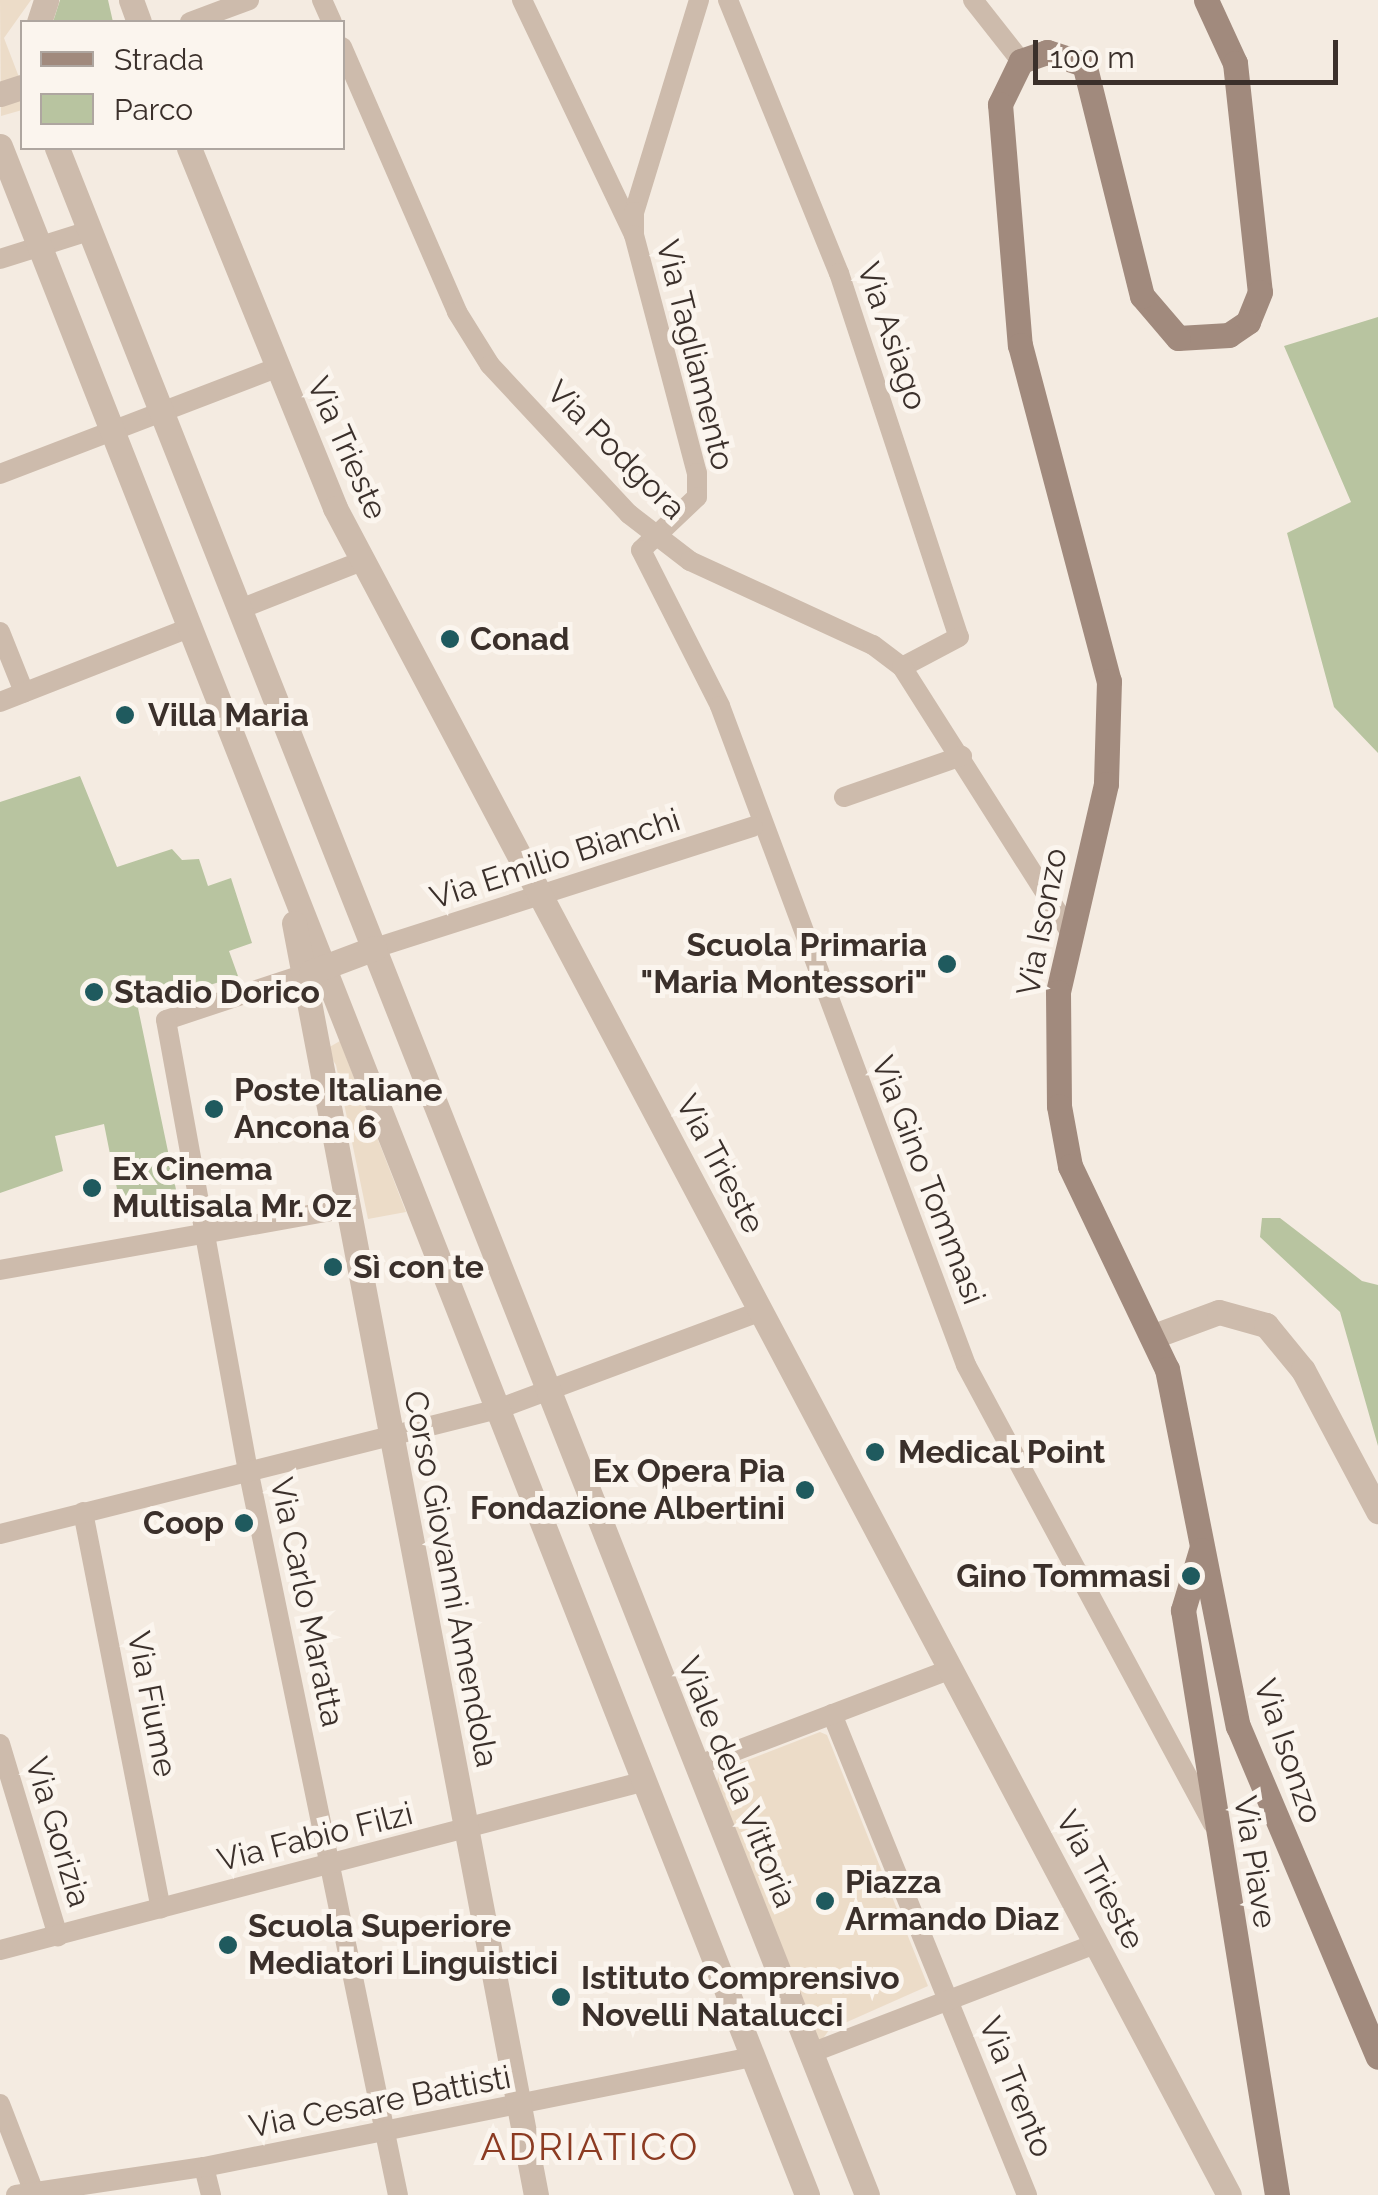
<!DOCTYPE html>
<meta charset="utf-8">
<style>
body{margin:0}
#map{position:relative;width:1378px;height:2195px;overflow:hidden;background:#f4ebe1;font-family:Raleway,sans-serif}
div>[style]{position:absolute}
.green>*{inset:0;background:#b8c4a0}
.plaza>*{inset:0;background:#ecdcc8}
.minor>*{height:20px;margin:-10px;padding:0 10px;transform-origin:10px;border-radius:10px;background:#cdbbac}
.tertiary>*{height:25px;margin:-12.5px;padding:0 12.5px;transform-origin:12.5px;border-radius:12.5px;background:#cdbbac}
.secondary>*{height:25px;margin:-12.5px;padding:0 12.5px;transform-origin:12.5px;border-radius:12.5px;background:#a18a7d}
.dots>*{width:28px;height:28px;translate:-50% -50%;box-sizing:border-box;border:5px solid #fbf5ee;border-radius:50%}
span{translate:-50% -50%;white-space:nowrap;text-align:center;line-height:1.15;-webkit-text-stroke:10px #fbf5ee;paint-order:stroke}
.street-label{font-size:32px;color:#3b302b}
.poi-label{font-size:32px;color:#3b302b;font-weight:700}
.left{translate:0 -50%;text-align:left}
.right{translate:-100% -50%;text-align:right}
.quarter-label{font-size:38px;color:#8c3b22;letter-spacing:2.5px}
.legend{position:absolute;left:20px;top:20px;width:325px;height:130px;box-sizing:border-box;background:#fbf5ee;border:2px solid #aea6a0;margin:0;padding:12px 18px;list-style:none;font-size:30px;color:#3b302b}
.legend li{display:flex;align-items:center;gap:20px;height:50px}
.legend b{width:50px;border:2px solid #aea6a0}
.scale{position:absolute;left:1033px;top:40px;width:305px;height:45px;box-sizing:border-box;border:5px solid #3b302b;border-top:0;padding-left:12px;font-size:30px;line-height:35px;white-space:nowrap;color:#3b302b;-webkit-text-stroke:8px #fbf5ee;paint-order:stroke}
</style>
<div id="map">
<div class="green">
<i style="clip-path:polygon(60px 0,108px 0,113px 22px,53px 22px)"></i>
<i style="clip-path:polygon(1378px 317px,1378px 753px,1334px 707px,1287px 533px,1351px 502px,1284px 346px)"></i>
<i style="clip-path:polygon(80px 776px,117px 867px,172px 849px,182px 860px,199px 859px,208px 886px,231px 878px,252px 943px,229px 951px,238px 976px,138px 1008px,179px 1204px,122px 1214px,104px 1124px,55px 1136px,63px 1171px,0 1193px,0 802px)"></i>
<i style="clip-path:polygon(1262px 1218px,1280px 1218px,1362px 1281px,1378px 1285px,1378px 1446px,1340px 1312px,1260px 1237px)"></i>
</div>
<div class="plaza">
<i style="clip-path:polygon(0 0,31px 0,4px 38px,22px 85px,22px 110px,1px 116px)"></i>
<i style="clip-path:polygon(340px 1041px,348px 1062px,406px 1212px,368px 1219px,336px 1065px,326px 1049px)"></i>
<i style="clip-path:polygon(820px 1732px,827px 1735px,928px 1986px,829px 2030px,822px 2040px,810px 2037px,716px 1783px,722px 1770px)"></i>
</div>
<div class="minor">
<i style="left:322px;top:0;width:24px;rotate:66deg"></i>
<i style="left:522px;top:0;width:258px;rotate:64.5deg"></i>
<i style="left:699px;top:0;width:222px;rotate:107deg"></i>
<i style="left:634px;top:212px;width:23px;rotate:90deg"></i>
<i style="left:634px;top:235px;width:246px;rotate:75.2deg"></i>
<i style="left:697px;top:473px;width:24px;rotate:90deg"></i>
<i style="left:697px;top:497px;width:77px;rotate:136.6deg"></i>
<i style="left:641px;top:550px;width:175px;rotate:63.1deg"></i>
<i style="left:720px;top:706px;width:703px;rotate:69.53deg"></i>
<i style="left:966px;top:1365px;width:521px;rotate:61.71deg"></i>
<i style="left:728px;top:0;width:295px;rotate:67.9deg"></i>
<i style="left:839px;top:273px;width:383px;rotate:71.8deg"></i>
<i style="left:959px;top:637px;width:64px;rotate:152.2deg"></i>
<i style="left:973px;top:0;width:78px;rotate:51.8deg"></i>
<i style="left:190px;top:22px;width:63px;rotate:-20.4deg"></i>
<i style="left:342px;top:47px;width:289px;rotate:66.5deg"></i>
<i style="left:457px;top:312px;width:62px;rotate:58.1deg"></i>
<i style="left:490px;top:365px;width:204px;rotate:47deg"></i>
<i style="left:629px;top:514px;width:77px;rotate:37.6deg"></i>
<i style="left:690px;top:561px;width:201px;rotate:24.7deg"></i>
<i style="left:873px;top:645px;width:36px;rotate:37deg"></i>
<i style="left:902px;top:667px;width:312px;rotate:57.6deg"></i>
<i style="left:0;top:259px;width:93px;rotate:-17.5deg"></i>
<i style="left:0;top:474px;width:296px;rotate:-21deg"></i>
<i style="left:240px;top:609px;width:131px;rotate:-21.5deg"></i>
<i style="left:0;top:632px;width:65px;rotate:68.2deg"></i>
<i style="left:0;top:702px;width:205px;rotate:-21.4deg"></i>
<i style="left:844px;top:797px;width:125px;rotate:-19.2deg"></i>
<i style="left:375px;top:948px;width:397px;rotate:-17.8deg"></i>
<i style="left:302px;top:975px;width:143px;rotate:161.7deg"></i>
<i style="left:166px;top:1020px;width:456px;rotate:79.7deg"></i>
<i style="left:248px;top:1469px;width:741px;rotate:78.33deg"></i>
<i style="left:0;top:1270px;width:352px;rotate:-10.1deg"></i>
<i style="left:83px;top:1512px;width:404px;rotate:78.9deg"></i>
<i style="left:0;top:1534px;width:513px;rotate:-14.09deg"></i>
<i style="left:498px;top:1409px;width:282px;rotate:-20.4deg"></i>
<i style="left:832px;top:1714px;width:519px;rotate:67.93deg"></i>
<i style="left:0;top:1744px;width:201px;rotate:73.2deg"></i>
<i style="left:696px;top:1766px;width:274px;rotate:-20.8deg"></i>
<i style="left:0;top:1950px;width:667px;rotate:-14.68deg"></i>
<i style="left:811px;top:2053px;width:306px;rotate:-21deg"></i>
<i style="left:0;top:2104px;width:94px;rotate:68.9deg"></i>
<i style="left:204px;top:2167px;width:29px;rotate:76deg"></i>
<i style="left:16px;top:2195px;width:190px;rotate:-8.5deg"></i>
<i style="left:204px;top:2167px;width:559px;rotate:-11.35deg"></i>
</div>
<div class="tertiary">
<i style="left:131px;top:0;width:23px;rotate:70deg"></i>
<i style="left:39px;top:22px;width:23px;rotate:-72deg"></i>
<i style="left:0;top:94px;width:23px;rotate:-18deg"></i>
<i style="left:0;top:146px;width:2202px;rotate:68.5deg"></i>
<i style="left:57px;top:148px;width:2201px;rotate:68.41deg"></i>
<i style="left:189px;top:148px;width:388px;rotate:67.9deg"></i>
<i style="left:335px;top:508px;width:1909px;rotate:62.08deg"></i>
<i style="left:294px;top:923px;width:1295px;rotate:79.23deg"></i>
<i style="left:311px;top:972px;width:68px;rotate:-20.6deg"></i>
<i style="left:1154px;top:1336px;width:69px;rotate:-20.3deg"></i>
<i style="left:1219px;top:1312px;width:49px;rotate:15.5deg"></i>
<i style="left:1266px;top:1325px;width:58px;rotate:50.6deg"></i>
<i style="left:1303px;top:1370px;width:160px;rotate:62deg"></i>
</div>
<div class="secondary">
<i style="left:1206px;top:0;width:69px;rotate:65.3deg"></i>
<i style="left:1235px;top:63px;width:230px;rotate:83.8deg"></i>
<i style="left:1260px;top:292px;width:32px;rotate:112deg"></i>
<i style="left:1248px;top:322px;width:23px;rotate:146deg"></i>
<i style="left:1229px;top:335px;width:51px;rotate:176.6deg"></i>
<i style="left:1178px;top:338px;width:55px;rotate:-130.6deg"></i>
<i style="left:1142px;top:296px;width:239px;rotate:-104deg"></i>
<i style="left:1084px;top:64px;width:39px;rotate:-162deg"></i>
<i style="left:1047px;top:52px;width:28px;rotate:161deg"></i>
<i style="left:1021px;top:61px;width:48px;rotate:116deg"></i>
<i style="left:1000px;top:104px;width:242px;rotate:85.3deg"></i>
<i style="left:1020px;top:345px;width:348px;rotate:75.2deg"></i>
<i style="left:1109px;top:681px;width:103px;rotate:91.7deg"></i>
<i style="left:1106px;top:784px;width:213px;rotate:103deg"></i>
<i style="left:1058px;top:992px;width:114px;rotate:89.5deg"></i>
<i style="left:1059px;top:1106px;width:61px;rotate:79.6deg"></i>
<i style="left:1070px;top:1166px;width:225px;rotate:64.5deg"></i>
<i style="left:1167px;top:1369px;width:364px;rotate:78.8deg"></i>
<i style="left:1238px;top:1726px;width:359px;rotate:67.1deg"></i>
<i style="left:1201px;top:1550px;width:63px;rotate:106.7deg"></i>
<i style="left:1183px;top:1610px;width:593px;rotate:80.87deg"></i>
</div>
<div class="dots">
<i style="left:450px;top:639px;background:#1f5a5e"></i>
<i style="left:125px;top:715px;background:#1f5a5e"></i>
<i style="left:947px;top:964px;background:#1f5a5e"></i>
<i style="left:94px;top:992px;background:#1f5a5e"></i>
<i style="left:214px;top:1109px;background:#1f5a5e"></i>
<i style="left:92px;top:1188px;background:#1f5a5e"></i>
<i style="left:333px;top:1267px;background:#1f5a5e"></i>
<i style="left:875px;top:1452px;background:#1f5a5e"></i>
<i style="left:805px;top:1490px;background:#1f5a5e"></i>
<i style="left:244px;top:1523px;background:#1f5a5e"></i>
<i style="left:1191px;top:1576px;background:#1f5a5e"></i>
<i style="left:825px;top:1901px;background:#1f5a5e"></i>
<i style="left:228px;top:1945px;background:#1f5a5e"></i>
<i style="left:561px;top:1997px;background:#1f5a5e"></i>
</div>
<div class="street-label">
<span style="left:892px;top:336px;rotate:71deg">Via Asiago</span>
<span style="left:695px;top:355px;rotate:76deg">Via Tagliamento</span>
<span style="left:347px;top:448px;rotate:66deg">Via Trieste</span>
<span style="left:616px;top:450px;rotate:45deg">Via Podgora</span>
<span style="left:555px;top:859px;rotate:-18deg">Via Emilio Bianchi</span>
<span style="left:1042px;top:922px;rotate:-79deg">Via Isonzo</span>
<span style="left:720px;top:1164px;rotate:62deg">Via Trieste</span>
<span style="left:928px;top:1180px;rotate:69deg">Via Gino Tommasi</span>
<span style="left:451px;top:1579px;rotate:79deg">Corso Giovanni Amendola</span>
<span style="left:307px;top:1602px;rotate:78deg">Via Carlo Maratta</span>
<span style="left:152px;top:1704px;rotate:79deg">Via Fiume</span>
<span style="left:1288px;top:1751px;rotate:71deg">Via Isonzo</span>
<span style="left:737px;top:1782px;rotate:68deg">Viale della Vittoria</span>
<span style="left:58px;top:1832px;rotate:73deg">Via Gorizia</span>
<span style="left:315px;top:1837px;rotate:-14deg">Via Fabio Filzi</span>
<span style="left:1255px;top:1862px;rotate:81deg">Via Piave</span>
<span style="left:1100px;top:1880px;rotate:62deg">Via Trieste</span>
<span style="left:1016px;top:2087px;rotate:68deg">Via Trento</span>
<span style="left:380px;top:2102px;rotate:-11deg">Via Cesare Battisti</span>
</div>
<div class="poi-label">
<span class="left" style="left:470px;top:639px">Conad</span>
<span class="left" style="left:148px;top:715px">Villa Maria</span>
<span class="right" style="left:927px;top:964px">Scuola Primaria<br>"Maria Montessori"</span>
<span class="left" style="left:114px;top:992px">Stadio Dorico</span>
<span class="left" style="left:234px;top:1109px">Poste Italiane<br>Ancona 6</span>
<span class="left" style="left:112px;top:1188px">Ex Cinema<br>Multisala Mr. Oz</span>
<span class="left" style="left:353px;top:1267px">Sì con te</span>
<span class="left" style="left:898px;top:1452px">Medical Point</span>
<span class="right" style="left:785px;top:1490px">Ex Opera Pia<br>Fondazione Albertini</span>
<span class="right" style="left:224px;top:1523px">Coop</span>
<span class="right" style="left:1171px;top:1576px">Gino Tommasi</span>
<span class="left" style="left:845px;top:1901px">Piazza<br>Armando Diaz</span>
<span class="left" style="left:248px;top:1945px">Scuola Superiore<br>Mediatori Linguistici</span>
<span class="left" style="left:581px;top:1997px">Istituto Comprensivo<br>Novelli Natalucci</span>
</div>
<div class="quarter-label">
<span style="left:590px;top:2147px">ADRIATICO</span>
</div>
<ul class="legend">
<li><b style="height:12px;background:#a18a7d"></b>Strada</li>
<li><b style="height:28px;background:#b8c4a0"></b>Parco</li>
</ul>
<div class="scale">100 m</div>
</div>
